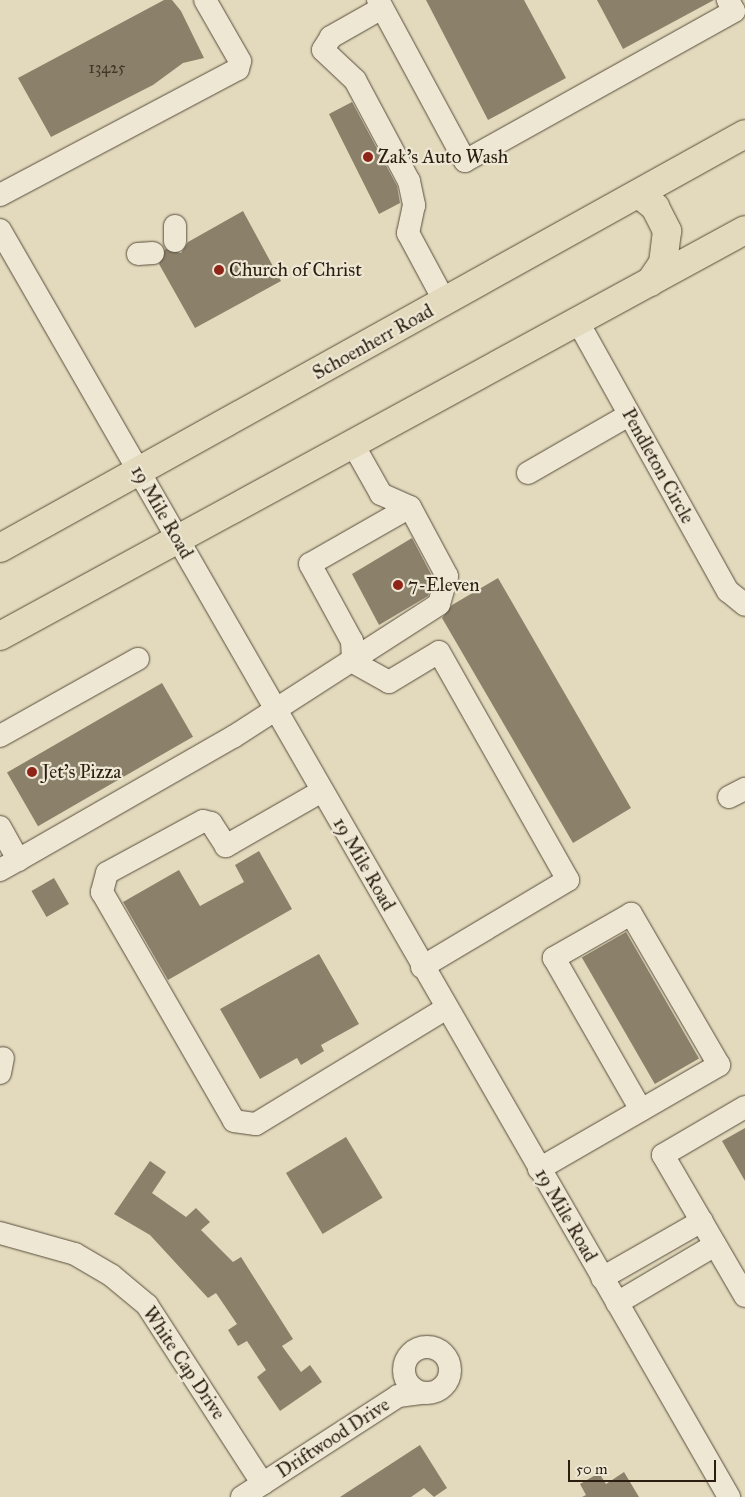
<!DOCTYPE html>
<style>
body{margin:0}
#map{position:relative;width:745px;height:1497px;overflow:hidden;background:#e3dabd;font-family:"IM FELL Great Primer",serif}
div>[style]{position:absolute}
.building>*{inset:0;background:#8b806a;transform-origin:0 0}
.roads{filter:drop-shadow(0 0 1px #594d3c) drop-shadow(0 0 1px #594d3c)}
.minor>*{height:22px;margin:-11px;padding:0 11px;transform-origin:11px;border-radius:11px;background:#ede7d4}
.minor>.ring{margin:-11px;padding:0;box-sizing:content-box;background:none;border:22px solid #ede7d4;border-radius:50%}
.major>*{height:28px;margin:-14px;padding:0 14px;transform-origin:14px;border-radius:14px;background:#e3dabd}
.dots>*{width:14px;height:14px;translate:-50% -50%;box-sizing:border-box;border:2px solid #ede7d4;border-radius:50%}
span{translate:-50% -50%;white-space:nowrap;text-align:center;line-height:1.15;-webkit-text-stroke:4.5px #ede7d4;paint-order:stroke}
.number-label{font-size:16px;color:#433627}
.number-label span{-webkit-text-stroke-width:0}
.poi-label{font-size:19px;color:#2b1e11}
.left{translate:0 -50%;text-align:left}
.street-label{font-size:19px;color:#2b1e11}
.scale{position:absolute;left:568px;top:1460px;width:148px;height:22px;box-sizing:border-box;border:2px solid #2b1e11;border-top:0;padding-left:6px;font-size:15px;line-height:18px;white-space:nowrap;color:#2b1e11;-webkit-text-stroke:4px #ede7d4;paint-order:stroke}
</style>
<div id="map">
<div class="building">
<i style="clip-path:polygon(164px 0,172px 0,181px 11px,204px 58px,183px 63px,153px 85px,51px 137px,18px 78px)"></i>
<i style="clip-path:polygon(426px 0,524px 0,566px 78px,488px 120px)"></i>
<i style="clip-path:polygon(597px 0,714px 0,623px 49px)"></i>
<i style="clip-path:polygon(352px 102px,397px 186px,400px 203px,379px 214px,329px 114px)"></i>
<i style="clip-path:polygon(243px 211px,281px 281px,195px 328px,159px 264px,165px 249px,181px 253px,188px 242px)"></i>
<i style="clip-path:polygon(412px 538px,433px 578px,428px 596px,379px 625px,352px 574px)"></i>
<i style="clip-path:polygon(498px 578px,631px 808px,573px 843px,442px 618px,452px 605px)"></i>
<i style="left:162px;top:683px;width:62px;height:179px;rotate:60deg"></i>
<i style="clip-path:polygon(259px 851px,292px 909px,168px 980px,123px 902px,179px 870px,200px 906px,244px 882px,235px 865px)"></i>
<i style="left:54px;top:878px;width:30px;height:26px;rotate:60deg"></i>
<i style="left:626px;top:932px;width:146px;height:51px;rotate:60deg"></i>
<i style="clip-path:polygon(319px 954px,359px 1024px,321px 1045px,324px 1051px,301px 1065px,297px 1058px,260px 1079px,220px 1009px)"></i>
<i style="clip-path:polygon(745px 1128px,745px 1181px,722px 1141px)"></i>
<i style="left:346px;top:1137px;width:71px;height:70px;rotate:59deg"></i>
<i style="clip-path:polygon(150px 1161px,166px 1172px,152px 1193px,186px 1217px,196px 1208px,210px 1222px,201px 1230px,233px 1262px,241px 1257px,293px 1339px,282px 1346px,301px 1372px,310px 1365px,322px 1382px,280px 1411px,257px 1377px,266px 1370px,247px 1341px,238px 1346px,228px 1330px,237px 1324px,216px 1293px,208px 1298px,150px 1235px,114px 1214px)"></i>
<i style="clip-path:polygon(420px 1445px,447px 1488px,434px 1497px,424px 1488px,411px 1497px,340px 1497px)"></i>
<i style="clip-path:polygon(624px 1472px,639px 1497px,582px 1497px,586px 1495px,580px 1484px,599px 1473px,606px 1484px)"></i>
</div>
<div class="roads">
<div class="minor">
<i style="left:378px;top:0;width:183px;rotate:61.6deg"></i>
<i style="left:465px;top:161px;width:308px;rotate:-29.1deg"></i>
<i style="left:734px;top:11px;width:13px;rotate:-119deg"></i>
<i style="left:382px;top:8px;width:59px;rotate:150.4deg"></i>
<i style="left:331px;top:37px;width:15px;rotate:122deg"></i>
<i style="left:323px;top:50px;width:44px;rotate:43.2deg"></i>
<i style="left:355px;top:80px;width:115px;rotate:61.9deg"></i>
<i style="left:409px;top:181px;width:25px;rotate:78deg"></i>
<i style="left:414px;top:205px;width:29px;rotate:102deg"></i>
<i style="left:408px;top:233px;width:78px;rotate:61.8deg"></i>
<i style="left:0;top:195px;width:269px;rotate:-27.9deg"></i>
<i style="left:238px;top:69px;width:8px;rotate:-76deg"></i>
<i style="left:240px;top:61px;width:70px;rotate:-119.8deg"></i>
<i style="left:0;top:230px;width:1462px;rotate:60.08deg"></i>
<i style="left:175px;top:241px;width:15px;rotate:-90deg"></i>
<i style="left:138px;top:254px;width:15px;rotate:-4deg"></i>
<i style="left:578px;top:322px;width:308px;rotate:60.9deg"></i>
<i style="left:728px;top:591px;width:22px;rotate:39deg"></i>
<i style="left:528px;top:473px;width:116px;rotate:-29.9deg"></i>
<i style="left:410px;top:507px;width:115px;rotate:150.3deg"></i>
<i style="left:310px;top:564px;width:88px;rotate:61.4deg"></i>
<i style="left:352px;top:641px;width:21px;rotate:87deg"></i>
<i style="left:353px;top:662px;width:41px;rotate:29.1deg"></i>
<i style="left:389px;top:682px;width:58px;rotate:-31deg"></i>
<i style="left:439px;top:652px;width:262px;rotate:60.5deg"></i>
<i style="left:568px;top:880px;width:170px;rotate:149.2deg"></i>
<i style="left:0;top:736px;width:158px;rotate:-29.2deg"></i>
<i style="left:322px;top:791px;width:111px;rotate:150.2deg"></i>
<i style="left:226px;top:846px;width:27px;rotate:-123deg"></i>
<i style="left:211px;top:823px;width:8px;rotate:-166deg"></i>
<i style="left:203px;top:821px;width:109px;rotate:151.6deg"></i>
<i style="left:107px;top:873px;width:20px;rotate:105deg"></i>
<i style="left:102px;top:892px;width:264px;rotate:60deg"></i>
<i style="left:234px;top:1121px;width:22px;rotate:8deg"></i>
<i style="left:256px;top:1124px;width:223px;rotate:-31.3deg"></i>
<i style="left:729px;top:797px;width:18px;rotate:-27deg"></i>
<i style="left:0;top:827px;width:38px;rotate:61deg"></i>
<i style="left:18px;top:860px;width:21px;rotate:151deg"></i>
<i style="left:18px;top:860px;width:248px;rotate:-29.8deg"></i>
<i style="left:233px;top:737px;width:245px;rotate:-32.8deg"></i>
<i style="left:439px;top:604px;width:29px;rotate:-74deg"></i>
<i style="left:447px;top:576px;width:78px;rotate:-118.2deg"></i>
<i style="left:410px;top:507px;width:32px;rotate:-156deg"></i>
<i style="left:381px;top:494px;width:55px;rotate:-119.4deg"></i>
<i style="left:0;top:1073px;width:15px;rotate:-79deg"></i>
<i style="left:745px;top:1107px;width:95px;rotate:149.7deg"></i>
<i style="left:663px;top:1155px;width:163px;rotate:59.8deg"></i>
<i style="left:539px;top:1169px;width:208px;rotate:-30deg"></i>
<i style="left:719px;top:1065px;width:175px;rotate:-120.2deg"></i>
<i style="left:631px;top:914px;width:89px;rotate:150.3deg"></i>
<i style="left:554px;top:958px;width:175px;rotate:60.2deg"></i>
<i style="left:0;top:1233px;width:78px;rotate:15.6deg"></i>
<i style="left:75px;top:1254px;width:42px;rotate:30.3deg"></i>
<i style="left:111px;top:1275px;width:47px;rotate:39.8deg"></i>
<i style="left:147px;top:1305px;width:213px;rotate:57.1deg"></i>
<i style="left:602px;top:1278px;width:115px;rotate:-29.7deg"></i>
<i style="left:617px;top:1303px;width:114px;rotate:-30.6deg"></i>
<i class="ring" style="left:404px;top:1347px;width:24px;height:24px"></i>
<i style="left:242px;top:1497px;width:186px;rotate:-32.9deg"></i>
<i style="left:398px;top:1396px;width:25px;rotate:-7deg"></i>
</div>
<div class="major">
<i style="left:639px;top:194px;width:21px;rotate:39deg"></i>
<i style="left:655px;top:207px;width:27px;rotate:63deg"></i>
<i style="left:667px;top:231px;width:32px;rotate:97deg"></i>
<i style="left:663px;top:263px;width:23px;rotate:124deg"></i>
<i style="left:0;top:548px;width:852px;rotate:-29.06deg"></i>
<i style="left:0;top:636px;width:848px;rotate:-28.59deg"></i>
</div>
</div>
<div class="dots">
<i style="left:368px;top:157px;background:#8f2418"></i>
<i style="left:219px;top:270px;background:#8f2418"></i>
<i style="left:398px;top:585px;background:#8f2418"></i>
<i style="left:32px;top:772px;background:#8f2418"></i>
</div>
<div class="number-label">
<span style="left:107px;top:68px">13425</span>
</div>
<div class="poi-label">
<span class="left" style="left:378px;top:157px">Zak's Auto Wash</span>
<span class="left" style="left:229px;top:270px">Church of Christ</span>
<span class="left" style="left:408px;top:585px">7-Eleven</span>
<span class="left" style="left:42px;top:772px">Jet's Pizza</span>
</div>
<div class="street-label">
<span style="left:373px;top:342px;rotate:-29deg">Schoenherr Road</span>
<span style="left:658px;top:466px;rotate:61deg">Pendleton Circle</span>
<span style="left:162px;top:512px;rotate:60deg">19 Mile Road</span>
<span style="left:364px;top:864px;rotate:60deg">19 Mile Road</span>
<span style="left:566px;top:1215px;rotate:60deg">19 Mile Road</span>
<span style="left:184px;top:1363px;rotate:56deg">White Cap Drive</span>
<span style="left:333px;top:1438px;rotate:-33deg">Driftwood Drive</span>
</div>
<div class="scale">50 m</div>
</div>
